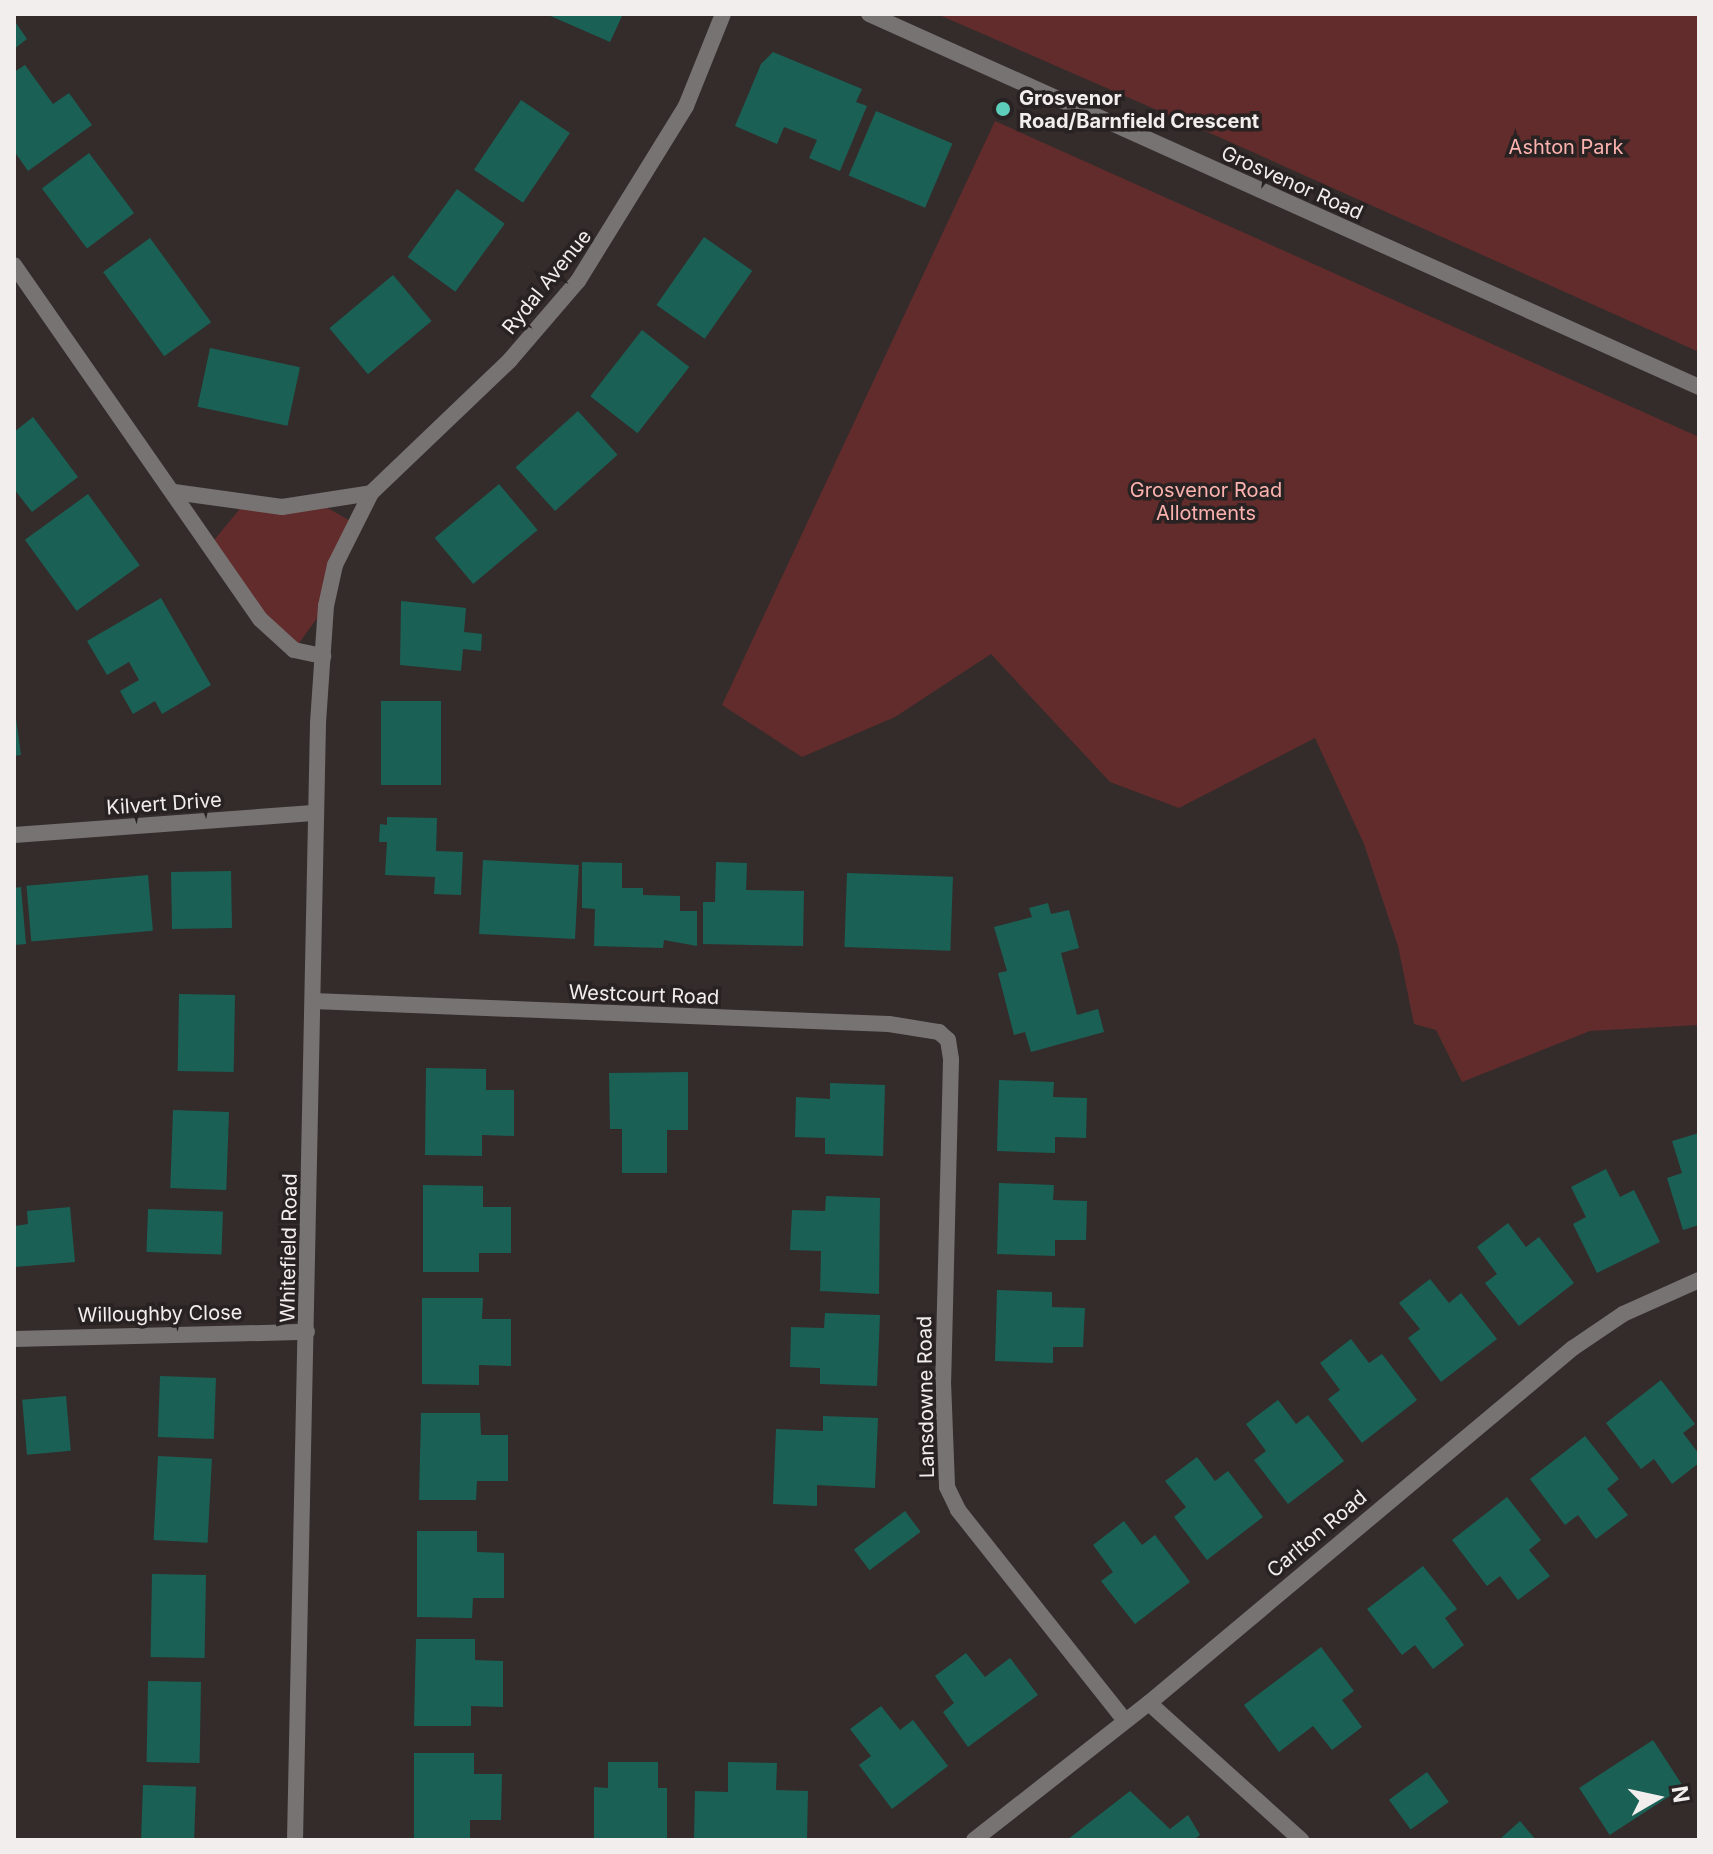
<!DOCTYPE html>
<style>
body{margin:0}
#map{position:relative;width:1713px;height:1854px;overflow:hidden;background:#332c2b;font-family:Inter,sans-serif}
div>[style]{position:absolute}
.green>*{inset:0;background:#612c2b}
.building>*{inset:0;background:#1b6054;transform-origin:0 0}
.minor>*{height:16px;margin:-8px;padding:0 8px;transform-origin:8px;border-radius:8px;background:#777373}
.tertiary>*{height:16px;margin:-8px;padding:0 8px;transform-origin:8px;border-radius:8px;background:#777373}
.dots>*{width:22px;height:22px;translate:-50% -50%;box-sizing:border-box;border:4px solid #292222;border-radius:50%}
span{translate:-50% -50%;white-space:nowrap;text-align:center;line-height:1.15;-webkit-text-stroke:7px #292222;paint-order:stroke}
.poi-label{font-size:20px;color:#f3eeee;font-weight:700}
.left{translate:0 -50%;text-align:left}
.park-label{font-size:20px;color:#fcb2ae}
.street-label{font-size:20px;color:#f3eeee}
.frame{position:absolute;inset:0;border:16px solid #f3eeee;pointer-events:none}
.north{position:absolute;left:1617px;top:1758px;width:80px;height:80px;-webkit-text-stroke:6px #292222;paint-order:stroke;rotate:81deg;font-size:22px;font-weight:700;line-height:32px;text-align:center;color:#f3eeee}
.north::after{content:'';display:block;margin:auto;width:28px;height:36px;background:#f3eeee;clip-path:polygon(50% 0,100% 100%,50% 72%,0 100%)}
</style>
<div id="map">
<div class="green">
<i style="clip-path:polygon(937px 14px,1699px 14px,1699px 352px,1212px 134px)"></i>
<i style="clip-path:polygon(995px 121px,1699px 437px,1699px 1025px,1590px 1031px,1462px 1082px,1436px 1030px,1414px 1024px,1398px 946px,1364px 844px,1315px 738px,1179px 808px,1110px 782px,991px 654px,895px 717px,802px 757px,722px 705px)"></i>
<i style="clip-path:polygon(319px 503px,352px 522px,326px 606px,294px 650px,210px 545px,243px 505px)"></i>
</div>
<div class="building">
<i style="clip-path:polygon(546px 14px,623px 14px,610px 42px)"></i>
<i style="clip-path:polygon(14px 20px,27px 39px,14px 49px)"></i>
<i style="clip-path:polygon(773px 52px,862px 89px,856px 102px,867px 106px,840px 171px,809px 158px,817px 140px,784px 127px,777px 144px,735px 126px,761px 64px)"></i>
<i style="clip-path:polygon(25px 65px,53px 104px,69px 93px,92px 125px,28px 171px,14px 151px,14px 72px)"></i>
<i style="left:521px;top:100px;width:59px;height:84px;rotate:34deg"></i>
<i style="left:876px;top:111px;width:83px;height:70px;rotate:23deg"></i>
<i style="left:89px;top:153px;width:75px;height:59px;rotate:53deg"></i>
<i style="left:457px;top:189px;width:59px;height:84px;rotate:36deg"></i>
<i style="left:704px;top:237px;width:59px;height:83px;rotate:35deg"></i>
<i style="left:150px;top:238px;width:104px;height:58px;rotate:54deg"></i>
<i style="left:393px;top:275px;width:60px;height:83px;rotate:50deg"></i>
<i style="left:642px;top:330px;width:60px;height:84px;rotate:38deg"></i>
<i style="left:210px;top:348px;width:92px;height:60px;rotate:12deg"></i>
<i style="left:578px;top:411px;width:59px;height:84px;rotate:48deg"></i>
<i style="clip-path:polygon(33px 417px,78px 477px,32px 512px,14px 489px,14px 432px)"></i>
<i style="left:499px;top:484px;width:60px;height:84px;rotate:50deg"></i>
<i style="left:88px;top:494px;width:88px;height:78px;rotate:54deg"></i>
<i style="clip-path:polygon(161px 598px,211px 685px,162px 714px,155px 701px,133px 714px,120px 691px,139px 680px,129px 662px,107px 675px,87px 641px)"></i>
<i style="clip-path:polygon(401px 601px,466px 608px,464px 632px,482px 634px,481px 651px,463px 649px,461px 671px,400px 665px)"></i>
<i style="left:381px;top:701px;width:60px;height:84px"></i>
<i style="clip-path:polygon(14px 704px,21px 755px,14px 756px)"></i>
<i style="clip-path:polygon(387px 817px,437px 818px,436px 851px,463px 852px,461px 895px,434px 894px,435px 877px,385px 875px,387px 842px,379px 842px,380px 824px,387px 825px)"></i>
<i style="left:483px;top:860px;width:96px;height:74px;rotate:3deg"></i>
<i style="clip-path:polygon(582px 862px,622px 863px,622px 888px,643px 888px,643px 895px,680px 896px,680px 911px,697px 911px,697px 946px,664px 940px,663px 948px,594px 946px,595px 909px,582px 908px)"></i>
<i style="clip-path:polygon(716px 862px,747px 863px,746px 890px,804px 891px,803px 946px,703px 944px,703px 902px,715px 902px)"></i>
<i style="left:231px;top:871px;width:57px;height:60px;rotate:89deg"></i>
<i style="left:847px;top:873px;width:106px;height:74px;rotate:2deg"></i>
<i style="left:148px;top:875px;width:56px;height:122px;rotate:85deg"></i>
<i style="clip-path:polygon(21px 887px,26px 944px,14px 945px,14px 888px)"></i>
<i style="clip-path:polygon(1048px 903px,1051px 914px,1069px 910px,1079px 948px,1061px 953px,1077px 1015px,1098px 1009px,1104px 1032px,1031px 1052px,1025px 1032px,1014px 1035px,998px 973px,1007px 971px,994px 927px,1032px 917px,1029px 908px)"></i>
<i style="left:179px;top:994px;width:56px;height:77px;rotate:1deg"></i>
<i style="clip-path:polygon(426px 1068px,486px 1069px,486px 1090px,514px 1090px,514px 1136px,482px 1135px,482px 1156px,425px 1155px)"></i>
<i style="clip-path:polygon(688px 1072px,688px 1130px,667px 1130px,667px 1173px,622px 1173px,622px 1129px,610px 1129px,609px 1073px)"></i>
<i style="clip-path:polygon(999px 1080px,1054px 1082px,1053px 1097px,1087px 1098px,1086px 1138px,1055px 1137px,1055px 1153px,997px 1151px)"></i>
<i style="clip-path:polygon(830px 1083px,885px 1085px,883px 1156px,825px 1154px,825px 1138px,795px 1137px,796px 1097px,830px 1099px)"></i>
<i style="left:173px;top:1110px;width:56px;height:78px;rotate:2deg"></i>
<i style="clip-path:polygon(1699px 1133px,1699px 1225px,1683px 1230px,1667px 1178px,1682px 1173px,1672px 1141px)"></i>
<i style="clip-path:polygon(1606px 1169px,1620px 1197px,1634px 1190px,1660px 1242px,1597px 1273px,1573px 1224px,1586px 1217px,1571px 1187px)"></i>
<i style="clip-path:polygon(999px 1183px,1054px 1185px,1053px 1200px,1087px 1201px,1086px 1240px,1055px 1240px,1055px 1256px,997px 1254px)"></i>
<i style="clip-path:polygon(423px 1185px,483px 1186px,483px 1207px,511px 1207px,511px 1253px,479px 1253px,479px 1272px,423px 1272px)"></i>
<i style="clip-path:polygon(826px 1196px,880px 1198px,879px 1294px,820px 1291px,821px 1251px,790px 1250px,792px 1210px,825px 1211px)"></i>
<i style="clip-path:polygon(70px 1207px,75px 1262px,14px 1267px,14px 1226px,28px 1224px,27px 1211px)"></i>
<i style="left:148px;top:1209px;width:75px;height:43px;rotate:2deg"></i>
<i style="clip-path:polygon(1508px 1223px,1526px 1247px,1539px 1237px,1574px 1283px,1519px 1326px,1485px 1283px,1497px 1274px,1477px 1247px)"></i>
<i style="clip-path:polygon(1430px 1279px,1449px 1303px,1461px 1293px,1497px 1339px,1441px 1382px,1408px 1338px,1420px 1329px,1399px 1303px)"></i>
<i style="clip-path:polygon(997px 1290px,1052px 1292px,1052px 1307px,1085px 1308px,1083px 1347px,1053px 1347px,1053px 1363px,995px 1361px)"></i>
<i style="clip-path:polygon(422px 1298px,483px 1298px,482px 1319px,511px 1319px,511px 1366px,479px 1365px,479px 1385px,422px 1384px)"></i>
<i style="clip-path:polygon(825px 1313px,880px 1315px,877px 1386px,820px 1384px,820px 1368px,790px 1367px,791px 1327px,824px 1328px)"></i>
<i style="clip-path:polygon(1351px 1339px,1369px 1363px,1382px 1354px,1417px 1400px,1362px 1443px,1328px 1399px,1340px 1390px,1320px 1363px)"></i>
<i style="left:160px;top:1376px;width:56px;height:61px;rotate:2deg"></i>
<i style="clip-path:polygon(1661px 1380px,1695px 1424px,1683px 1433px,1699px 1454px,1699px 1463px,1672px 1484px,1654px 1459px,1641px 1469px,1606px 1423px)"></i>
<i style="left:66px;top:1396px;width:55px;height:44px;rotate:85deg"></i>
<i style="clip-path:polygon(1278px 1400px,1296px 1424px,1308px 1415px,1344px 1461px,1288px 1504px,1254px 1460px,1266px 1451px,1246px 1424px)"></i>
<i style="clip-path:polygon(421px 1413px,480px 1413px,481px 1435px,508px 1435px,508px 1481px,477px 1481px,476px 1500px,419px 1500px)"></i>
<i style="clip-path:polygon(823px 1416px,878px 1418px,875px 1488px,817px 1485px,817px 1506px,773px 1504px,776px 1429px,823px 1431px)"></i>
<i style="clip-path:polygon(1585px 1436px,1619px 1479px,1607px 1489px,1628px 1515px,1596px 1539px,1578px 1515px,1565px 1525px,1530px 1479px)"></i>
<i style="left:158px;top:1456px;width:54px;height:84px;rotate:3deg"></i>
<i style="clip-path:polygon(1197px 1457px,1215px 1481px,1228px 1471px,1263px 1517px,1207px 1560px,1174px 1517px,1186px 1507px,1165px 1481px)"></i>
<i style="clip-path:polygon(1507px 1497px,1541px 1540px,1529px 1550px,1550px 1576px,1518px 1600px,1500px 1576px,1487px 1586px,1452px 1540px)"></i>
<i style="left:905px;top:1511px;width:26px;height:64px;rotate:53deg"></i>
<i style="clip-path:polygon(1124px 1521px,1142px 1545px,1155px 1535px,1190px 1582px,1135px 1624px,1101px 1581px,1113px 1572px,1093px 1545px)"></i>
<i style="clip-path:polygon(417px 1531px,477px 1531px,477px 1552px,504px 1553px,504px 1598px,473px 1598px,472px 1618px,417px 1617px)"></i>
<i style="clip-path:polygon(1423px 1566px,1457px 1609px,1445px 1618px,1464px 1645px,1433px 1669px,1415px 1645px,1402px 1655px,1367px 1609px)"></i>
<i style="left:152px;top:1574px;width:54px;height:83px;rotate:1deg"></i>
<i style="clip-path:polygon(416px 1639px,475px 1639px,475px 1660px,503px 1661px,503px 1707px,471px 1706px,471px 1726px,414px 1726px)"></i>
<i style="clip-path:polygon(1321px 1647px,1354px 1691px,1342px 1700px,1362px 1727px,1332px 1750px,1313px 1726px,1279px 1752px,1244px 1705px)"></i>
<i style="clip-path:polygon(966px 1653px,985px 1677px,1010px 1658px,1038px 1695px,968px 1747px,943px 1712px,954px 1703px,935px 1676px)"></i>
<i style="left:148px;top:1681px;width:53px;height:81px;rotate:1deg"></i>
<i style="clip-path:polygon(881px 1706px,900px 1730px,913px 1720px,948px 1766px,892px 1809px,859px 1765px,871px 1756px,850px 1729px)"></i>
<i style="left:1653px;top:1740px;width:56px;height:88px;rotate:57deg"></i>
<i style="clip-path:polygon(414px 1753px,474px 1753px,474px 1774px,502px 1774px,501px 1820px,470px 1820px,470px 1840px,414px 1839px)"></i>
<i style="clip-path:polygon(608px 1762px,658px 1762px,658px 1788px,667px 1788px,667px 1840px,594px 1840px,594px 1787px,608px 1788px)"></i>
<i style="clip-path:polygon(728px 1762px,777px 1763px,776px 1790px,808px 1791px,807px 1840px,694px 1840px,695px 1791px,728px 1792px)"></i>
<i style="left:1427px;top:1772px;width:37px;height:47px;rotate:54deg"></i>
<i style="left:143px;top:1785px;width:53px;height:55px;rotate:2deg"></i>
<i style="clip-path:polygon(1130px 1791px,1170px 1829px,1188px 1815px,1200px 1835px,1193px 1840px,1067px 1840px)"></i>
<i style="clip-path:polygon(1520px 1821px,1536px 1840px,1499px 1840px)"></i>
</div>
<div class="minor">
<i style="left:14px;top:265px;width:431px;rotate:55.2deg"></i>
<i style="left:260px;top:619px;width:46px;rotate:42.4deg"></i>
<i style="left:294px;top:650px;width:30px;rotate:12deg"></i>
<i style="left:174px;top:492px;width:109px;rotate:7.9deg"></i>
<i style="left:282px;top:507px;width:90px;rotate:-8.9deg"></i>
<i style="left:14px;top:835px;width:303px;rotate:-4.2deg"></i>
<i style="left:313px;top:1001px;width:576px;rotate:2.29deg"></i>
<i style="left:889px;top:1024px;width:51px;rotate:9.1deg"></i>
<i style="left:939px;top:1032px;width:12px;rotate:42deg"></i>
<i style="left:948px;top:1040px;width:20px;rotate:81deg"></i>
<i style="left:951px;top:1060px;width:321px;rotate:91.4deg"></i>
<i style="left:943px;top:1381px;width:106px;rotate:87.8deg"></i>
<i style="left:947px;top:1487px;width:25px;rotate:64deg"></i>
<i style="left:958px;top:1510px;width:269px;rotate:51.6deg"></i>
<i style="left:14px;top:1339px;width:293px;rotate:-1.4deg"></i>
<i style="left:1149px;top:1703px;width:205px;rotate:42deg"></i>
<i style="left:295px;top:1840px;width:1117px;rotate:-88.82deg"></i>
<i style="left:318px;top:723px;width:117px;rotate:-86.1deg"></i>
<i style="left:326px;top:606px;width:42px;rotate:-77.6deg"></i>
<i style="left:335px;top:565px;width:80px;rotate:-63.4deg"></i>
<i style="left:371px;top:493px;width:192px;rotate:-43.7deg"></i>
<i style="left:510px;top:360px;width:104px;rotate:-49.3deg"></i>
<i style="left:578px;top:281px;width:206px;rotate:-58.3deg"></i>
<i style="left:686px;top:106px;width:99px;rotate:-68.1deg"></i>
<i style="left:974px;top:1840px;width:222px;rotate:-38.1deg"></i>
<i style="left:1149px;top:1703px;width:553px;rotate:-39.94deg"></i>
<i style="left:1573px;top:1348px;width:60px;rotate:-34.2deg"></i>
<i style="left:1623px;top:1314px;width:83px;rotate:-24.1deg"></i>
</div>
<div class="tertiary">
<i style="left:869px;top:14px;width:910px;rotate:24.2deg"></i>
</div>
<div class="dots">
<i style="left:1003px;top:109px;background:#5dceb9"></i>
</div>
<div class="poi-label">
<span class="left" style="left:1019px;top:110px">Grosvenor<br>Road/Barnfield Crescent</span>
</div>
<div class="park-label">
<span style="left:1566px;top:147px">Ashton Park</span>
<span style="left:1206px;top:502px">Grosvenor Road<br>Allotments</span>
</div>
<div class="street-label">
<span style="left:1292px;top:183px;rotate:24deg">Grosvenor Road</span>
<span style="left:547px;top:282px;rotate:-51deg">Rydal Avenue</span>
<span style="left:164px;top:804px;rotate:-4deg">Kilvert Drive</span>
<span style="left:644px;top:995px;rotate:2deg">Westcourt Road</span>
<span style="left:289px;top:1248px;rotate:-89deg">Whitefield Road</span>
<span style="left:160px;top:1314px;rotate:-1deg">Willoughby Close</span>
<span style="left:926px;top:1397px;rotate:-91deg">Lansdowne Road</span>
<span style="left:1317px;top:1534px;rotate:-40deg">Carlton Road</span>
</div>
<div class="frame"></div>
<div class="north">N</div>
</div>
